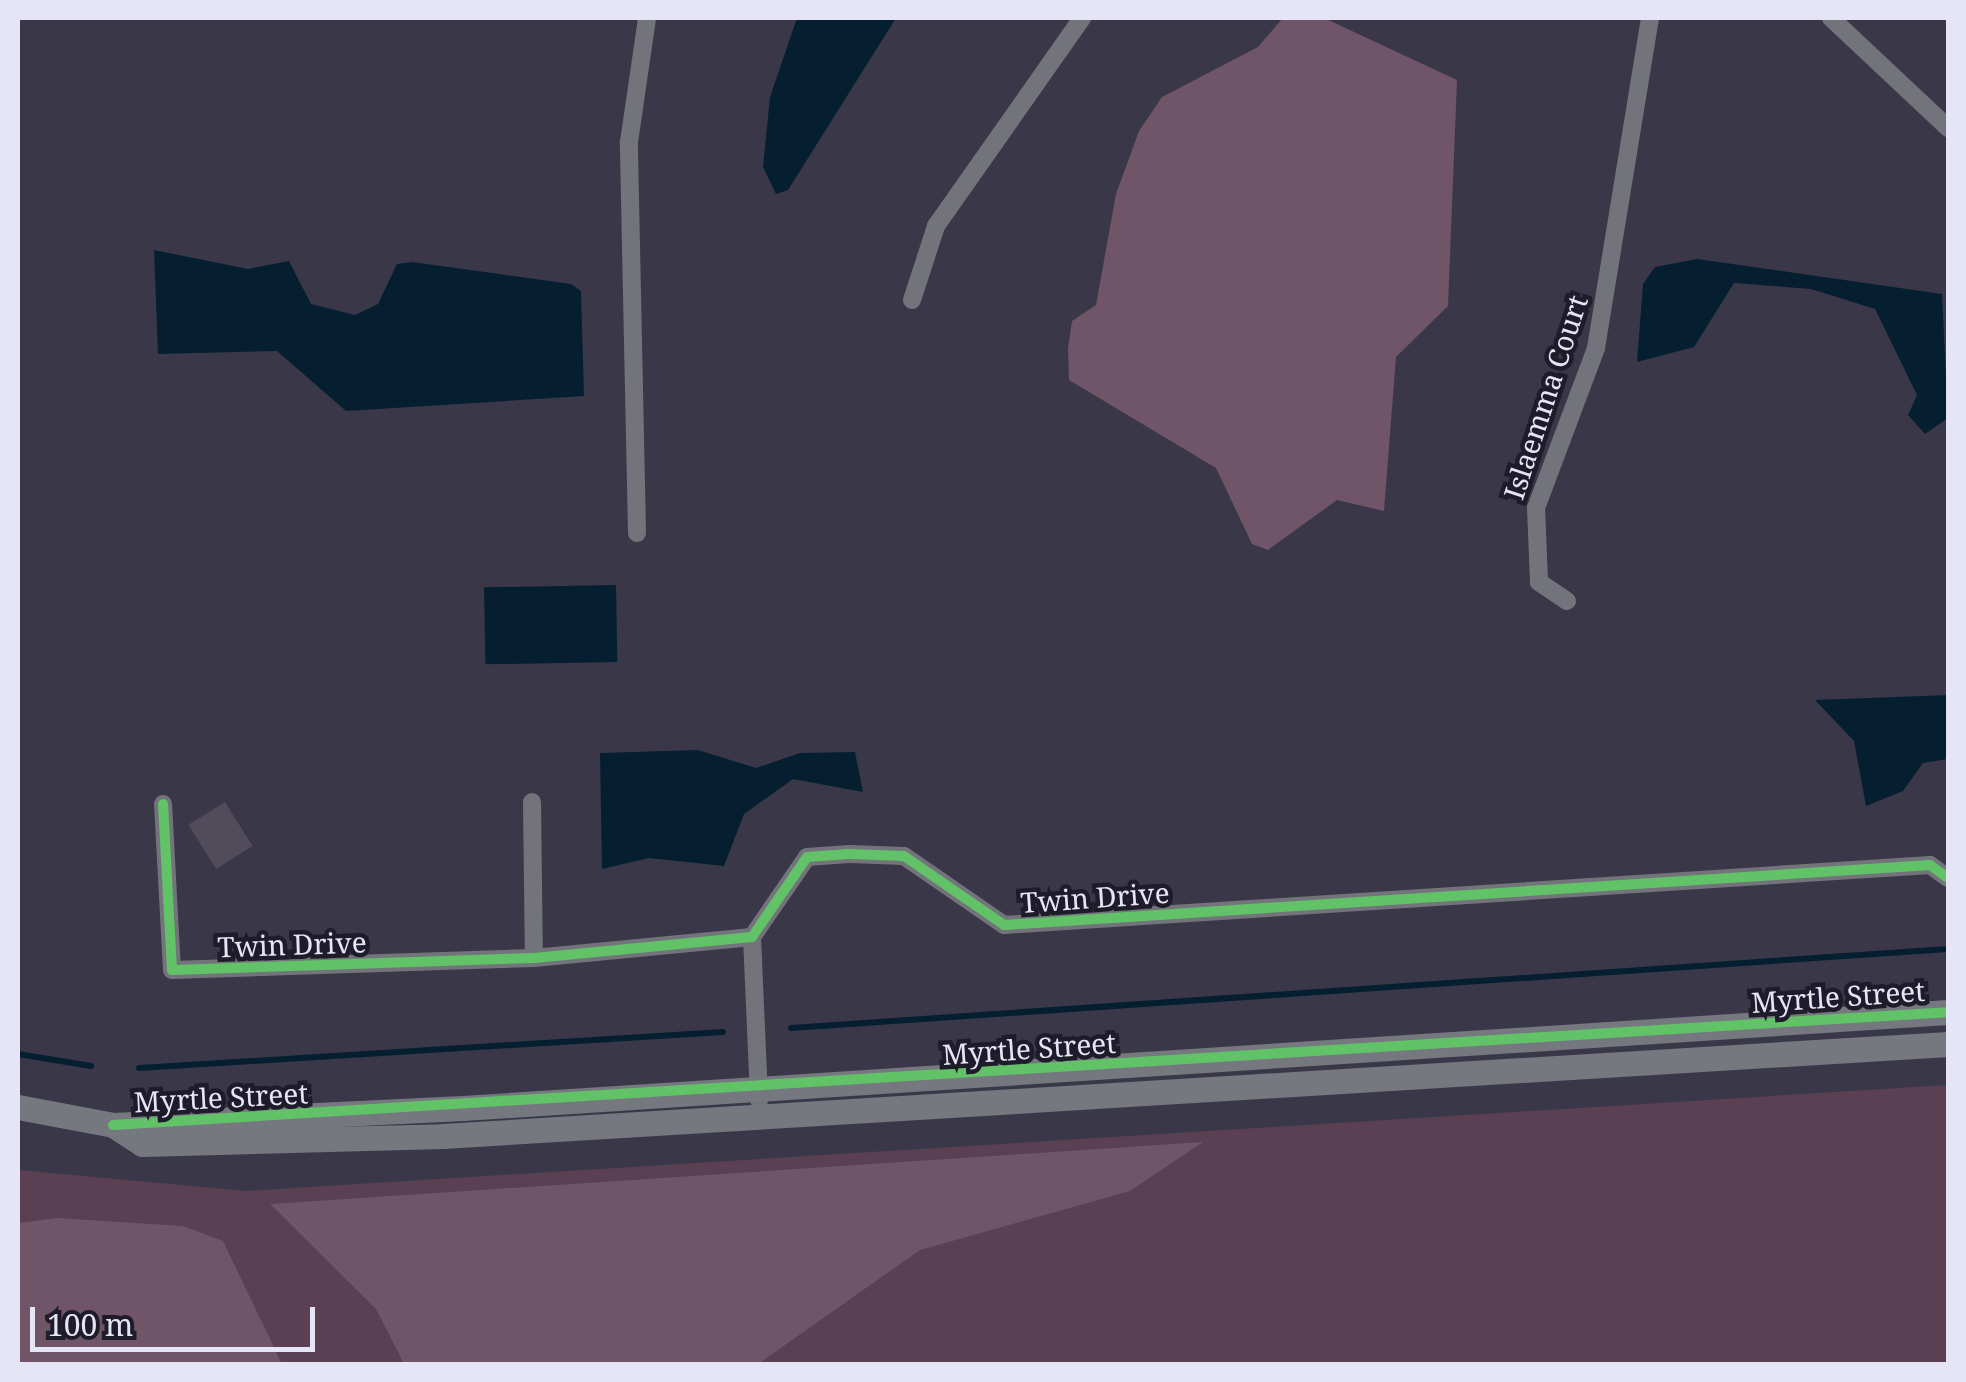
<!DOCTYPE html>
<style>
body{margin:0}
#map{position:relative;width:1966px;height:1382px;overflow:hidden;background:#3a3848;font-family:"Noto Serif",serif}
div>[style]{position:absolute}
.green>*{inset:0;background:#5a4052}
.forest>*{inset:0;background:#705467}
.water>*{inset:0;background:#051f31;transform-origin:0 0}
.stream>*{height:6px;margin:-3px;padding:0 3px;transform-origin:3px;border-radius:3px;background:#051f31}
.building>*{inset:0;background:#524c5a;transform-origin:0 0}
.street>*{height:18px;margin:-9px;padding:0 9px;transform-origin:9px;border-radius:9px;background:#73747b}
.secondary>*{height:25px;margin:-12.5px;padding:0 12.5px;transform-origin:12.5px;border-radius:12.5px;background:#767880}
.cycleway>*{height:10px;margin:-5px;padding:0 5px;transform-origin:5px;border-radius:5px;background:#61c268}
span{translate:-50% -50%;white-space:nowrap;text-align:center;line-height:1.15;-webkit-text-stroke:9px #1e1c29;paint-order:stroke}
.street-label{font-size:28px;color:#e6e4f7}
.frame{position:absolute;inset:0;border:20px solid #e6e4f7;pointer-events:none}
.scale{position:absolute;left:30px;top:1307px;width:285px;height:45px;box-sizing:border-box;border:5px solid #e6e4f7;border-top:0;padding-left:12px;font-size:30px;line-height:35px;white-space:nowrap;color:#e6e4f7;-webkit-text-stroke:8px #1e1c29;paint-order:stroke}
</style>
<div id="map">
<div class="green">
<i style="clip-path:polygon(1948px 1085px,1948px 1364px,18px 1364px,18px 1170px,246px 1191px)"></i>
</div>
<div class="forest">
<i style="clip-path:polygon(1283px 18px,1324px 18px,1457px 80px,1448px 306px,1396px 357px,1384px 511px,1337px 500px,1268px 550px,1252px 544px,1216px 468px,1069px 380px,1068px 348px,1072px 321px,1096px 305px,1116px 194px,1139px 131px,1162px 97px,1258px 47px)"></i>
<i style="clip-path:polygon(1203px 1142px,1130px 1191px,920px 1250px,758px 1364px,404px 1364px,376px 1309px,270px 1204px)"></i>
<i style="clip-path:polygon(57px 1218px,183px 1226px,223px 1241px,282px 1364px,18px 1364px,18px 1223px)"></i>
</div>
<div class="water">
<i style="clip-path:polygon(797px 18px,896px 18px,788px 190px,776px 194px,763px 167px,770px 97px)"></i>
<i style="clip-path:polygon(154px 250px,248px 269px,289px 261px,311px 304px,355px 315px,378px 304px,397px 264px,412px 262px,571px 284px,581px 291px,584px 396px,346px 411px,277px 351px,158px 354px)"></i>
<i style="clip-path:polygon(1697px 259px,1942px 294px,1948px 418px,1925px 434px,1908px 415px,1917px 395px,1875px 309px,1811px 289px,1734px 283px,1694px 347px,1637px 362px,1643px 284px,1655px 267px)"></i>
<i style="left:616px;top:585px;width:77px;height:132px;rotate:89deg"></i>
<i style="clip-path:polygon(1948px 695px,1948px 759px,1923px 763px,1903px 791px,1866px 806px,1854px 741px,1815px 700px)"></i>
<i style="clip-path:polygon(698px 750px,756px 768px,800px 753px,855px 752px,863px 792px,793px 779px,744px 814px,724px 866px,649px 858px,602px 869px,600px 753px)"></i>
</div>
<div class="stream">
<i style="left:791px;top:1028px;width:1160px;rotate:-3.91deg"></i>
<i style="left:18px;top:1054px;width:74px;rotate:9.3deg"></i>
<i style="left:139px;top:1068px;width:585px;rotate:-3.53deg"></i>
</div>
<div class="building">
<i style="left:225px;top:802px;width:52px;height:43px;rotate:58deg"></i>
</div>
<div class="street">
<i style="left:1831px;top:18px;width:161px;rotate:43.2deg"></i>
<i style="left:912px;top:300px;width:78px;rotate:-72deg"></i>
<i style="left:936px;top:226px;width:254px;rotate:-54.9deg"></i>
<i style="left:637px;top:533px;width:391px;rotate:-91.2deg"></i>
<i style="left:629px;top:142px;width:125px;rotate:-81.7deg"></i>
<i style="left:1567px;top:601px;width:34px;rotate:-146deg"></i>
<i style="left:1539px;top:582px;width:74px;rotate:-92.3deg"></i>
<i style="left:1536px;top:508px;width:171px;rotate:-69.4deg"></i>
<i style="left:1596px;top:348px;width:334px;rotate:-80.7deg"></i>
<i style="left:532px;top:802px;width:156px;rotate:89.3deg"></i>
<i style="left:163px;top:804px;width:166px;rotate:86.9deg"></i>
<i style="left:172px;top:970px;width:362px;rotate:-1.9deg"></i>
<i style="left:534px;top:958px;width:219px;rotate:-5.5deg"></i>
<i style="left:752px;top:937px;width:97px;rotate:-55.5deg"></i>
<i style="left:807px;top:857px;width:42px;rotate:-4.1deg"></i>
<i style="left:849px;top:854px;width:55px;rotate:2.1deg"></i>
<i style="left:904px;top:856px;width:121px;rotate:34.6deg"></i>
<i style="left:1004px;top:925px;width:928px;rotate:-3.71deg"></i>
<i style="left:1930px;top:865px;width:22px;rotate:36deg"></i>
<i style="left:752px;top:937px;width:163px;rotate:87.5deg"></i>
</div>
<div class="secondary">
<i style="left:18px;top:1107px;width:97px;rotate:10.7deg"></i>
<i style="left:113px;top:1125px;width:350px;rotate:-2.8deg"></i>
<i style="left:463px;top:1108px;width:1488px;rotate:-3.7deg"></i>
<i style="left:113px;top:1125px;width:35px;rotate:33deg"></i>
<i style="left:142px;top:1144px;width:301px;rotate:-1.5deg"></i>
<i style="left:443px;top:1136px;width:1508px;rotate:-3.5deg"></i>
</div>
<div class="cycleway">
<i style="left:163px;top:804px;width:166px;rotate:86.9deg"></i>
<i style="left:172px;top:970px;width:362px;rotate:-1.9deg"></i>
<i style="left:534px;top:958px;width:219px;rotate:-5.5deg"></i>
<i style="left:752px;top:937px;width:97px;rotate:-55.5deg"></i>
<i style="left:807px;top:857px;width:42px;rotate:-4.1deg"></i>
<i style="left:849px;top:854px;width:55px;rotate:2.1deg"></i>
<i style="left:904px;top:856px;width:121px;rotate:34.6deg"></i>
<i style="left:1004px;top:925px;width:928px;rotate:-3.71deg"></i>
<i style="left:1930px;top:865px;width:22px;rotate:36deg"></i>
<i style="left:113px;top:1125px;width:1838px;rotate:-3.52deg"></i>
</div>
<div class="street-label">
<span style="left:1545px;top:397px;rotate:-72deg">Islaemma Court</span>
<span style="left:1095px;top:897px;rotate:-4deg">Twin Drive</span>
<span style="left:292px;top:944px;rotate:-2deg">Twin Drive</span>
<span style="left:1838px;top:996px;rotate:-4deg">Myrtle Street</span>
<span style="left:1029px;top:1048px;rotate:-4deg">Myrtle Street</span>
<span style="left:221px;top:1097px;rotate:-3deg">Myrtle Street</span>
</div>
<div class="frame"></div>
<div class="scale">100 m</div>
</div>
